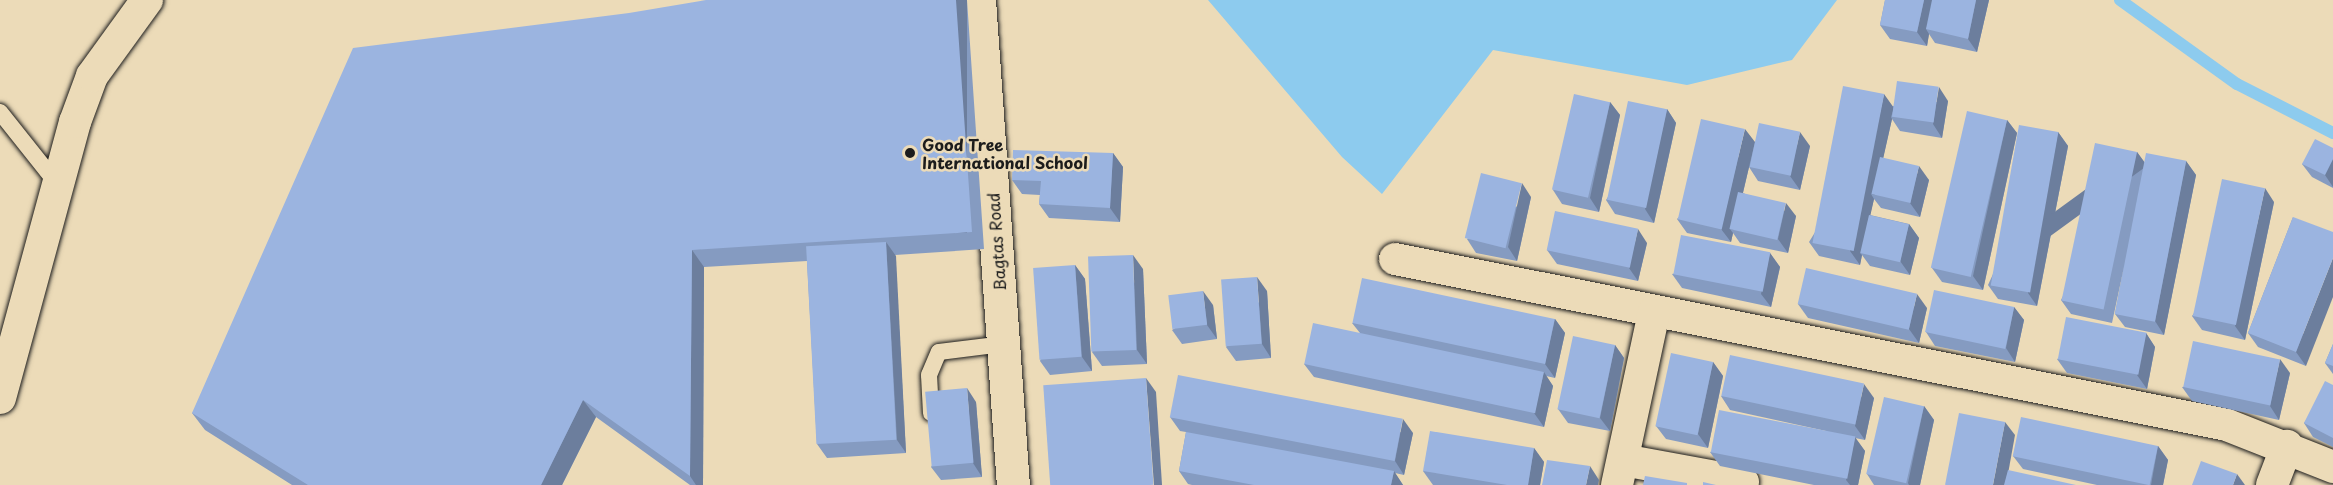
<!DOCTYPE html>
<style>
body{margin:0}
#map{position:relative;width:2333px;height:485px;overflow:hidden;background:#ecdbb8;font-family:"Playpen Sans",sans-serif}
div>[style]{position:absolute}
.water>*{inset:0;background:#8dcbee}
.stream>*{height:12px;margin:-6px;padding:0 6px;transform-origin:6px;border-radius:6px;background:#8dcbee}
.roads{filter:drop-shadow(0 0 2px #1c1c1c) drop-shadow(0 0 2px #1c1c1c)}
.service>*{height:16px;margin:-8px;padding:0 8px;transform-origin:8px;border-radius:8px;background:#ecdbb8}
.minor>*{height:32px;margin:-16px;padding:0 16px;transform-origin:16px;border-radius:16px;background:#ecdbb8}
.tertiary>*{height:33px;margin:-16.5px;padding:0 16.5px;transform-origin:16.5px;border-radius:16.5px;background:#ecdbb8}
.wall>*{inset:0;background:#859bc1}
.shaded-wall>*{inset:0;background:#6c7e9d;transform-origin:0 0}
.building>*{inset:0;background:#9bb4e0;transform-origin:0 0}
.dots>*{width:16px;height:16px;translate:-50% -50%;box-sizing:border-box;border:3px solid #ecdbb8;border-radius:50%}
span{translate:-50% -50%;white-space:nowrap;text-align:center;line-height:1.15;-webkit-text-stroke:5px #ecdbb8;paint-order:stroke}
.poi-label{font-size:16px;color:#1c1c1c;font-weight:700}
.left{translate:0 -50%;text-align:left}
.street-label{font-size:16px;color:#1c1c1c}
</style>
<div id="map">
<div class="water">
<i style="clip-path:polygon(1208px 0,1837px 0,1792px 60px,1687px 85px,1493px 50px,1382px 194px,1342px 157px)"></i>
</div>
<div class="stream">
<i style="left:2120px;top:0;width:144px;rotate:35.7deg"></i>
<i style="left:2237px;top:84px;width:108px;rotate:27deg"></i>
</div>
<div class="roads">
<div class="service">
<i style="left:0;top:112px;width:93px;rotate:51.5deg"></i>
<i style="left:931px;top:413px;width:38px;rotate:-93deg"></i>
<i style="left:929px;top:375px;width:25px;rotate:-67deg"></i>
<i style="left:939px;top:352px;width:64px;rotate:-7.1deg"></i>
</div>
<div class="minor">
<i style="left:1395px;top:259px;width:848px;rotate:11.28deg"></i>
<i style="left:2227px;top:425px;width:114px;rotate:21.6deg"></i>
<i style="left:0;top:398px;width:286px;rotate:-74.8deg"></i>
<i style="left:75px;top:122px;width:49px;rotate:-69.7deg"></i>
<i style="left:92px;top:76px;width:94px;rotate:-54.1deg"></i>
<i style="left:1623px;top:460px;width:122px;rotate:10.4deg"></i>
<i style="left:1617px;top:485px;width:177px;rotate:-77.9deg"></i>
<i style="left:2272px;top:485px;width:42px;rotate:-69deg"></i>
</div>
<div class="tertiary">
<i style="left:979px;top:0;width:486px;rotate:86deg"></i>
</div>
</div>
<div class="wall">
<i style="clip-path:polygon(967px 0,984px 249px,895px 255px,906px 453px,827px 458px,817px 444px,807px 261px,704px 267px,703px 485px,690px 485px,596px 417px,562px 485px,292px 485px,205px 430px,192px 413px)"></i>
<i style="clip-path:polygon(1885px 0,1989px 0,1977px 52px,1935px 43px,1929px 34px,1927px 46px,1890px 39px,1880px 25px)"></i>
<i style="clip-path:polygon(1948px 101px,1942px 138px,1900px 131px,1892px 119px,1883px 158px,1929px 180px,1920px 217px,1881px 208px,1874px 199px,1870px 215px,1909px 224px,1919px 238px,1910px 275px,1870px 266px,1862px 255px,1860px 265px,1819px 256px,1809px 242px,1893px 106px)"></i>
<i style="clip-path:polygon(1610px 102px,1620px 115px,1599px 212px,1562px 204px,1553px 190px)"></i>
<i style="clip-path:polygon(1667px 109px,1676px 123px,1654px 223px,1615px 214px,1606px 200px)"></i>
<i style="clip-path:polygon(2007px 120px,2017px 133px,1983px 290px,1942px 282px,1932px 268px)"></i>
<i style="clip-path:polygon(2058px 132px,2068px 146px,2037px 306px,1998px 299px,1988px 285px)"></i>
<i style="clip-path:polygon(1754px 142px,1810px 146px,1800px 190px,1758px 181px,1749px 167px,1743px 193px,1796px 216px,1788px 253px,1740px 243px,1733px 233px,1731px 242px,1687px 233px,1677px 219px)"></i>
<i style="clip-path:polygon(2333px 148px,2333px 188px,2312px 177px,2302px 164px)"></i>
<i style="clip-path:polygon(2137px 152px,2145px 163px,2186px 161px,2196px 175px,2164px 335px,2125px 327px,2115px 314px,2124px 267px,2112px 323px,2071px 314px,2061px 300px)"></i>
<i style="clip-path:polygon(1113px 153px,1123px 167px,1120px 222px,1049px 218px,1039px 204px,1040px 195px,1022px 194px,1012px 180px)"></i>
<i style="clip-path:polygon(1531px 197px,1517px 261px,1476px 253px,1467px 239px)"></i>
<i style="clip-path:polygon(2274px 202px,2245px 340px,2202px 330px,2192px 316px)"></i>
<i style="clip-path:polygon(2293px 217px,2306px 366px,2258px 347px,2248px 333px)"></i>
<i style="clip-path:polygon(1647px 243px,1638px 281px,1557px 264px,1547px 250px)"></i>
<i style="clip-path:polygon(1770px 253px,1780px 267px,1771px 307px,1682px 288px,1672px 274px)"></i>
<i style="clip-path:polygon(1075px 265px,1085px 279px,1092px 371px,1050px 375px,1040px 361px)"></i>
<i style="clip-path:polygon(1143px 269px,1147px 364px,1102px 366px,1092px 352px)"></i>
<i style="clip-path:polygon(1267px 291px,1271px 358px,1236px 361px,1226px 347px)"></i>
<i style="clip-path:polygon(1798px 304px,1927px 308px,1919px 343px,1808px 318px)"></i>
<i style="clip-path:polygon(1213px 305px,1217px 339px,1182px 344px,1172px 330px)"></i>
<i style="clip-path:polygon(2014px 307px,2024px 320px,2015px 362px,1935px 346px,1926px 332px)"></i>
<i style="clip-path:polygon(1555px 319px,1565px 333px,1555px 378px,1546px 376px,1553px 386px,1544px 427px,1314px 377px,1304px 364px,1360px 333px,1352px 323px)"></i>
<i style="clip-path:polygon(2146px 333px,2155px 347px,2147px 389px,2067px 373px,2057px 359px)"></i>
<i style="clip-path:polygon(2333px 344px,2333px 374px,2325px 363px)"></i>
<i style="clip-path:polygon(1615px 345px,1624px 358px,1610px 431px,1568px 423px,1558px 409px)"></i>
<i style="clip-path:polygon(1713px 362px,1723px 376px,1708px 448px,1666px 439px,1656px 426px)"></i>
<i style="clip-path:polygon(2290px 373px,2279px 420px,2192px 401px,2182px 387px)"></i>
<i style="clip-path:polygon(2333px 385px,2333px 447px,2313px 437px,2304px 423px)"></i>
<i style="clip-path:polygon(1721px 396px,1874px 398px,1865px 440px,1855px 438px,1865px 451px,1858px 485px,1814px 485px,1720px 466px,1710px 452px,1826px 431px,1730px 410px)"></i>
<i style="clip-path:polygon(976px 402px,982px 477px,941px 480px,931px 467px)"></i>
<i style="clip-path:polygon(1924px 406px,1934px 420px,1920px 485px,1874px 485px,1867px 474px)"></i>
<i style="clip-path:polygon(1170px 417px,1413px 433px,1404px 475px,1395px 473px,1403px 485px,1192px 485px,1188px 484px,1179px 471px,1186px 432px,1180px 431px)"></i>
<i style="clip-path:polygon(2158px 446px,2168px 460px,2163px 485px,2097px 485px,2023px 469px,2013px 456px)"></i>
<i style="clip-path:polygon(1534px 448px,1544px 462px,1540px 485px,1433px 485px,1423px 471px)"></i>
</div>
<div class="shaded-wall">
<i style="left:956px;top:0;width:11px;height:233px"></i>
<i style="clip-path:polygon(1924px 0,1937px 0,1926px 29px,1929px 34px,1927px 46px,1917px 32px)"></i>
<i style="clip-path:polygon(1976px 0,1989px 0,1977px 52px,1968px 39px)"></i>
<i style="clip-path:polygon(1939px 87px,1948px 101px,1942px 138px,1933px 124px)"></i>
<i style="clip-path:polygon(1884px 94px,1894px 108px,1891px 117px,1892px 119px,1875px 195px,1871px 194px,1874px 199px,1862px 253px,1860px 253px,1862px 255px,1860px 265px,1850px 251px)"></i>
<i style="clip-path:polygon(1610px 102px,1620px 115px,1599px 212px,1590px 198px)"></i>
<i style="clip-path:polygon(1667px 109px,1676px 123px,1654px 223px,1645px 209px)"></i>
<i style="clip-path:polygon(2007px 120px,2017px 133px,1983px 290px,1973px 276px)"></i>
<i style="clip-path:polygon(1745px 129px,1755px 142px,1734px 230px,1730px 229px,1733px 233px,1731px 242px,1721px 229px)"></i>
<i style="clip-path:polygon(1800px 132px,1810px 146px,1800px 190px,1790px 176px)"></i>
<i style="clip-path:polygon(2058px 132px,2068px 146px,2037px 306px,2028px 293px)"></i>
<i style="left:2137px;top:152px;width:17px;height:161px;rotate:54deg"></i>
<i style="clip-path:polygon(1113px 153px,1123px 167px,1120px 222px,1110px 208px)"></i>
<i style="clip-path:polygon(2333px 159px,2333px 187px,2325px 175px)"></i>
<i style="clip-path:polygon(2186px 161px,2196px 175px,2164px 335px,2155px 321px)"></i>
<i style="clip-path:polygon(1919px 166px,1929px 180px,1920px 217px,1910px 203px)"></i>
<i style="clip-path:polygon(1522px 183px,1531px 197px,1517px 261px,1508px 247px)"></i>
<i style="clip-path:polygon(2265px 188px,2274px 202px,2245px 340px,2235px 326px)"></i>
<i style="clip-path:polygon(1786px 203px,1796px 216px,1788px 253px,1778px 239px)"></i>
<i style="clip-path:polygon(1909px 224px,1919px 238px,1910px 275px,1900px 261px)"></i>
<i style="clip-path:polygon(1638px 229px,1647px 243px,1638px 281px,1629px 268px)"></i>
<i style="clip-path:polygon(886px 242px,896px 256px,906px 453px,897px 440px)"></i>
<i style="clip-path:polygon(692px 250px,704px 267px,703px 485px,696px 485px,690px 476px)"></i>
<i style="clip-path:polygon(1770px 253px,1780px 267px,1771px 307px,1761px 294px)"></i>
<i style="clip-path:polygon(1133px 255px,1143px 269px,1147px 364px,1137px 350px)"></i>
<i style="clip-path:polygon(2333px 258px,2333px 297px,2306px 366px,2296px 352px)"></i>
<i style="clip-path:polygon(1075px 265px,1085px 279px,1092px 371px,1082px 357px)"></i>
<i style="clip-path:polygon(1257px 277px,1267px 291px,1271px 358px,1262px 344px)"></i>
<i style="clip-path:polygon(1203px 291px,1213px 305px,1217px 339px,1207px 325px)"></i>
<i style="clip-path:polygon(1917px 294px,1927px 308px,1919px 343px,1909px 329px)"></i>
<i style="clip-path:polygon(2014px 307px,2024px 320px,2015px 362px,2006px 348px)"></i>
<i style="clip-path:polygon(1555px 319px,1565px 333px,1555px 378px,1545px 364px)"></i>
<i style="clip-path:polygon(2146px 333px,2155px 347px,2147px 389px,2137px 375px)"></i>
<i style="clip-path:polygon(1615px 345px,1624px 358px,1610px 431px,1600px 418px)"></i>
<i style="clip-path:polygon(2280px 359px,2290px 373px,2279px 420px,2270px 406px)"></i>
<i style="clip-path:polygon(1713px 362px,1723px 376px,1708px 448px,1698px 434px)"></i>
<i style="clip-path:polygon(1544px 372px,1553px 386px,1544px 427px,1534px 413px)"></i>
<i style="clip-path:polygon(1146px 378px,1156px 392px,1162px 485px,1154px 485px)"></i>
<i style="clip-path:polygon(1864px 384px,1874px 398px,1865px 440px,1855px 426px)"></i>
<i style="clip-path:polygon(967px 388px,976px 402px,982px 477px,973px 463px)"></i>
<i style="clip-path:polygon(583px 400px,596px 417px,562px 485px,541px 485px)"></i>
<i style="clip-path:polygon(1924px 406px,1934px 420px,1920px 485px,1909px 485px,1908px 483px)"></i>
<i style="clip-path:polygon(1403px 419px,1413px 433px,1404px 475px,1395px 461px)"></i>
<i style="clip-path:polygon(2005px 422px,2015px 435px,2006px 485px,1993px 485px)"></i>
<i style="clip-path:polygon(1855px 437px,1865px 451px,1858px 485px,1850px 485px,1846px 480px)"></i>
<i style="clip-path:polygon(2158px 446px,2168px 460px,2163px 485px,2151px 485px)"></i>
<i style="clip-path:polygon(1534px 448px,1544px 462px,1540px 485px,1528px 485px)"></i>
<i style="clip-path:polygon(1590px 466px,1599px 480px,1598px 485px,1586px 485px)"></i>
<i style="clip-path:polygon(1394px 471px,1403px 485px,1391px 485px)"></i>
<i style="clip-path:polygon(2237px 474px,2245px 485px,2233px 485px)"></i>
</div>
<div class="building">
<i style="clip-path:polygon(706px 0,956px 0,972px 232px,692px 250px,690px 476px,583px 400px,541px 485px,308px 485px,192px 413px,353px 48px,629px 13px)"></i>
<i style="clip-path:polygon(1885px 0,1924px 0,1917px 32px,1880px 25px)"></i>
<i style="clip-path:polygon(1932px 0,1976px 0,1968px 39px,1926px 29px)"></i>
<i style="left:1897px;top:81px;width:42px;height:36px;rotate:8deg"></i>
<i style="left:1843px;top:86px;width:42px;height:160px;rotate:11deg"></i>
<i style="left:1574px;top:94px;width:37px;height:98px;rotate:13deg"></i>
<i style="left:1628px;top:101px;width:40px;height:101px;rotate:12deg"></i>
<i style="left:1967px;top:111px;width:41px;height:161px;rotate:13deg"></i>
<i style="left:1701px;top:119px;width:45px;height:103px;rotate:13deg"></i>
<i style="left:1759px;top:123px;width:42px;height:45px;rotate:12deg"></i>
<i style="left:2019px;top:125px;width:40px;height:163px;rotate:10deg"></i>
<i style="clip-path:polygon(2315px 139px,2333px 148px,2333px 159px,2325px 175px,2302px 164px)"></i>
<i style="left:2095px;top:143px;width:43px;height:161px;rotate:12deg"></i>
<i style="clip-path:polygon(1013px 150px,1113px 153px,1110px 208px,1039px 204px,1041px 181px,1012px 180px)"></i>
<i style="left:2146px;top:153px;width:41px;height:164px;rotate:11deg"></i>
<i style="left:1880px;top:157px;width:40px;height:38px;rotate:13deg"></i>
<i style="left:1481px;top:173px;width:42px;height:67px;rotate:14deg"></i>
<i style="left:2222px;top:179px;width:44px;height:140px;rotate:12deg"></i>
<i style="left:1738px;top:192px;width:49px;height:38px;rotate:13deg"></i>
<i style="left:1555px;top:211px;width:85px;height:40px;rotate:12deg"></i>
<i style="left:1869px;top:215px;width:41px;height:39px;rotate:13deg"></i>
<i style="clip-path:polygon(2293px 217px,2333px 232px,2333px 258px,2296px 352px,2248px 333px)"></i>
<i style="left:1681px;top:235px;width:91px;height:40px;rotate:11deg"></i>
<i style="left:886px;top:242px;width:198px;height:80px;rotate:87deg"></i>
<i style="left:1133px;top:255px;width:95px;height:45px;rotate:88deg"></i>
<i style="left:1075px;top:265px;width:92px;height:42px;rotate:86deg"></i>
<i style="left:1806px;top:268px;width:114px;height:37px;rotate:13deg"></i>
<i style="left:1257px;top:277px;width:67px;height:36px;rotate:86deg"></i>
<i style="left:1362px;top:278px;width:197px;height:46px;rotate:12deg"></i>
<i style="left:1934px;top:290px;width:82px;height:43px;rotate:12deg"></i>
<i style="left:1203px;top:291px;width:34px;height:35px;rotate:83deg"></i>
<i style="left:2066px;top:317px;width:82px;height:43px;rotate:11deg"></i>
<i style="left:1313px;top:323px;width:236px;height:42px;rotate:12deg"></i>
<i style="left:1573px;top:336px;width:43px;height:75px;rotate:12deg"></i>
<i style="left:2193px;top:341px;width:89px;height:47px;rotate:12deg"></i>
<i style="clip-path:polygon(2333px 344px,2333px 366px,2325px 363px)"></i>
<i style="left:1671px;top:353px;width:43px;height:75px;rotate:12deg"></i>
<i style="left:1730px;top:355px;width:137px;height:42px;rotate:12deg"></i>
<i style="left:1178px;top:375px;width:229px;height:43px;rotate:11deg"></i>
<i style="left:1146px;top:378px;width:107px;height:103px;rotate:86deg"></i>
<i style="clip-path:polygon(2325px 381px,2333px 385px,2333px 438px,2304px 423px)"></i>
<i style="left:967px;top:388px;width:75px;height:42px;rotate:85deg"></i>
<i style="left:1884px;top:397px;width:41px;height:79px;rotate:13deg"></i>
<i style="left:1719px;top:410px;width:139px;height:43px;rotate:11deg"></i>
<i style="left:1959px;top:413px;width:47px;height:73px;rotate:11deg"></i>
<i style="left:2021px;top:417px;width:140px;height:40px;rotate:12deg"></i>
<i style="clip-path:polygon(1430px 431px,1534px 448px,1528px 485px,1507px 485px,1423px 471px)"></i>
<i style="clip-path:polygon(1186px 432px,1394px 471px,1391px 485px,1254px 485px,1179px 471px)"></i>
<i style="clip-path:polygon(1547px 460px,1590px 466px,1586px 485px,1542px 485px)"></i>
<i style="clip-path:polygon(2201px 461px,2237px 474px,2233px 485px,2192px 485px)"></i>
<i style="clip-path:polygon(2008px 470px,2076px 485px,2004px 485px)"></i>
<i style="clip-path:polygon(1645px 476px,1687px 483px,1687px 485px,1643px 485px)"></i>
<i style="clip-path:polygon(1703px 482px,1716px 485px,1703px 485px)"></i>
</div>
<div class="dots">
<i style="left:910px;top:153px;background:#1c1c1c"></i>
</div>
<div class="poi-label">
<span class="left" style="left:922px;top:153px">Good Tree<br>International School</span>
</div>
<div class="street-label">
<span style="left:996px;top:242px;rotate:-94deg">Bagtas Road</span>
</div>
</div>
